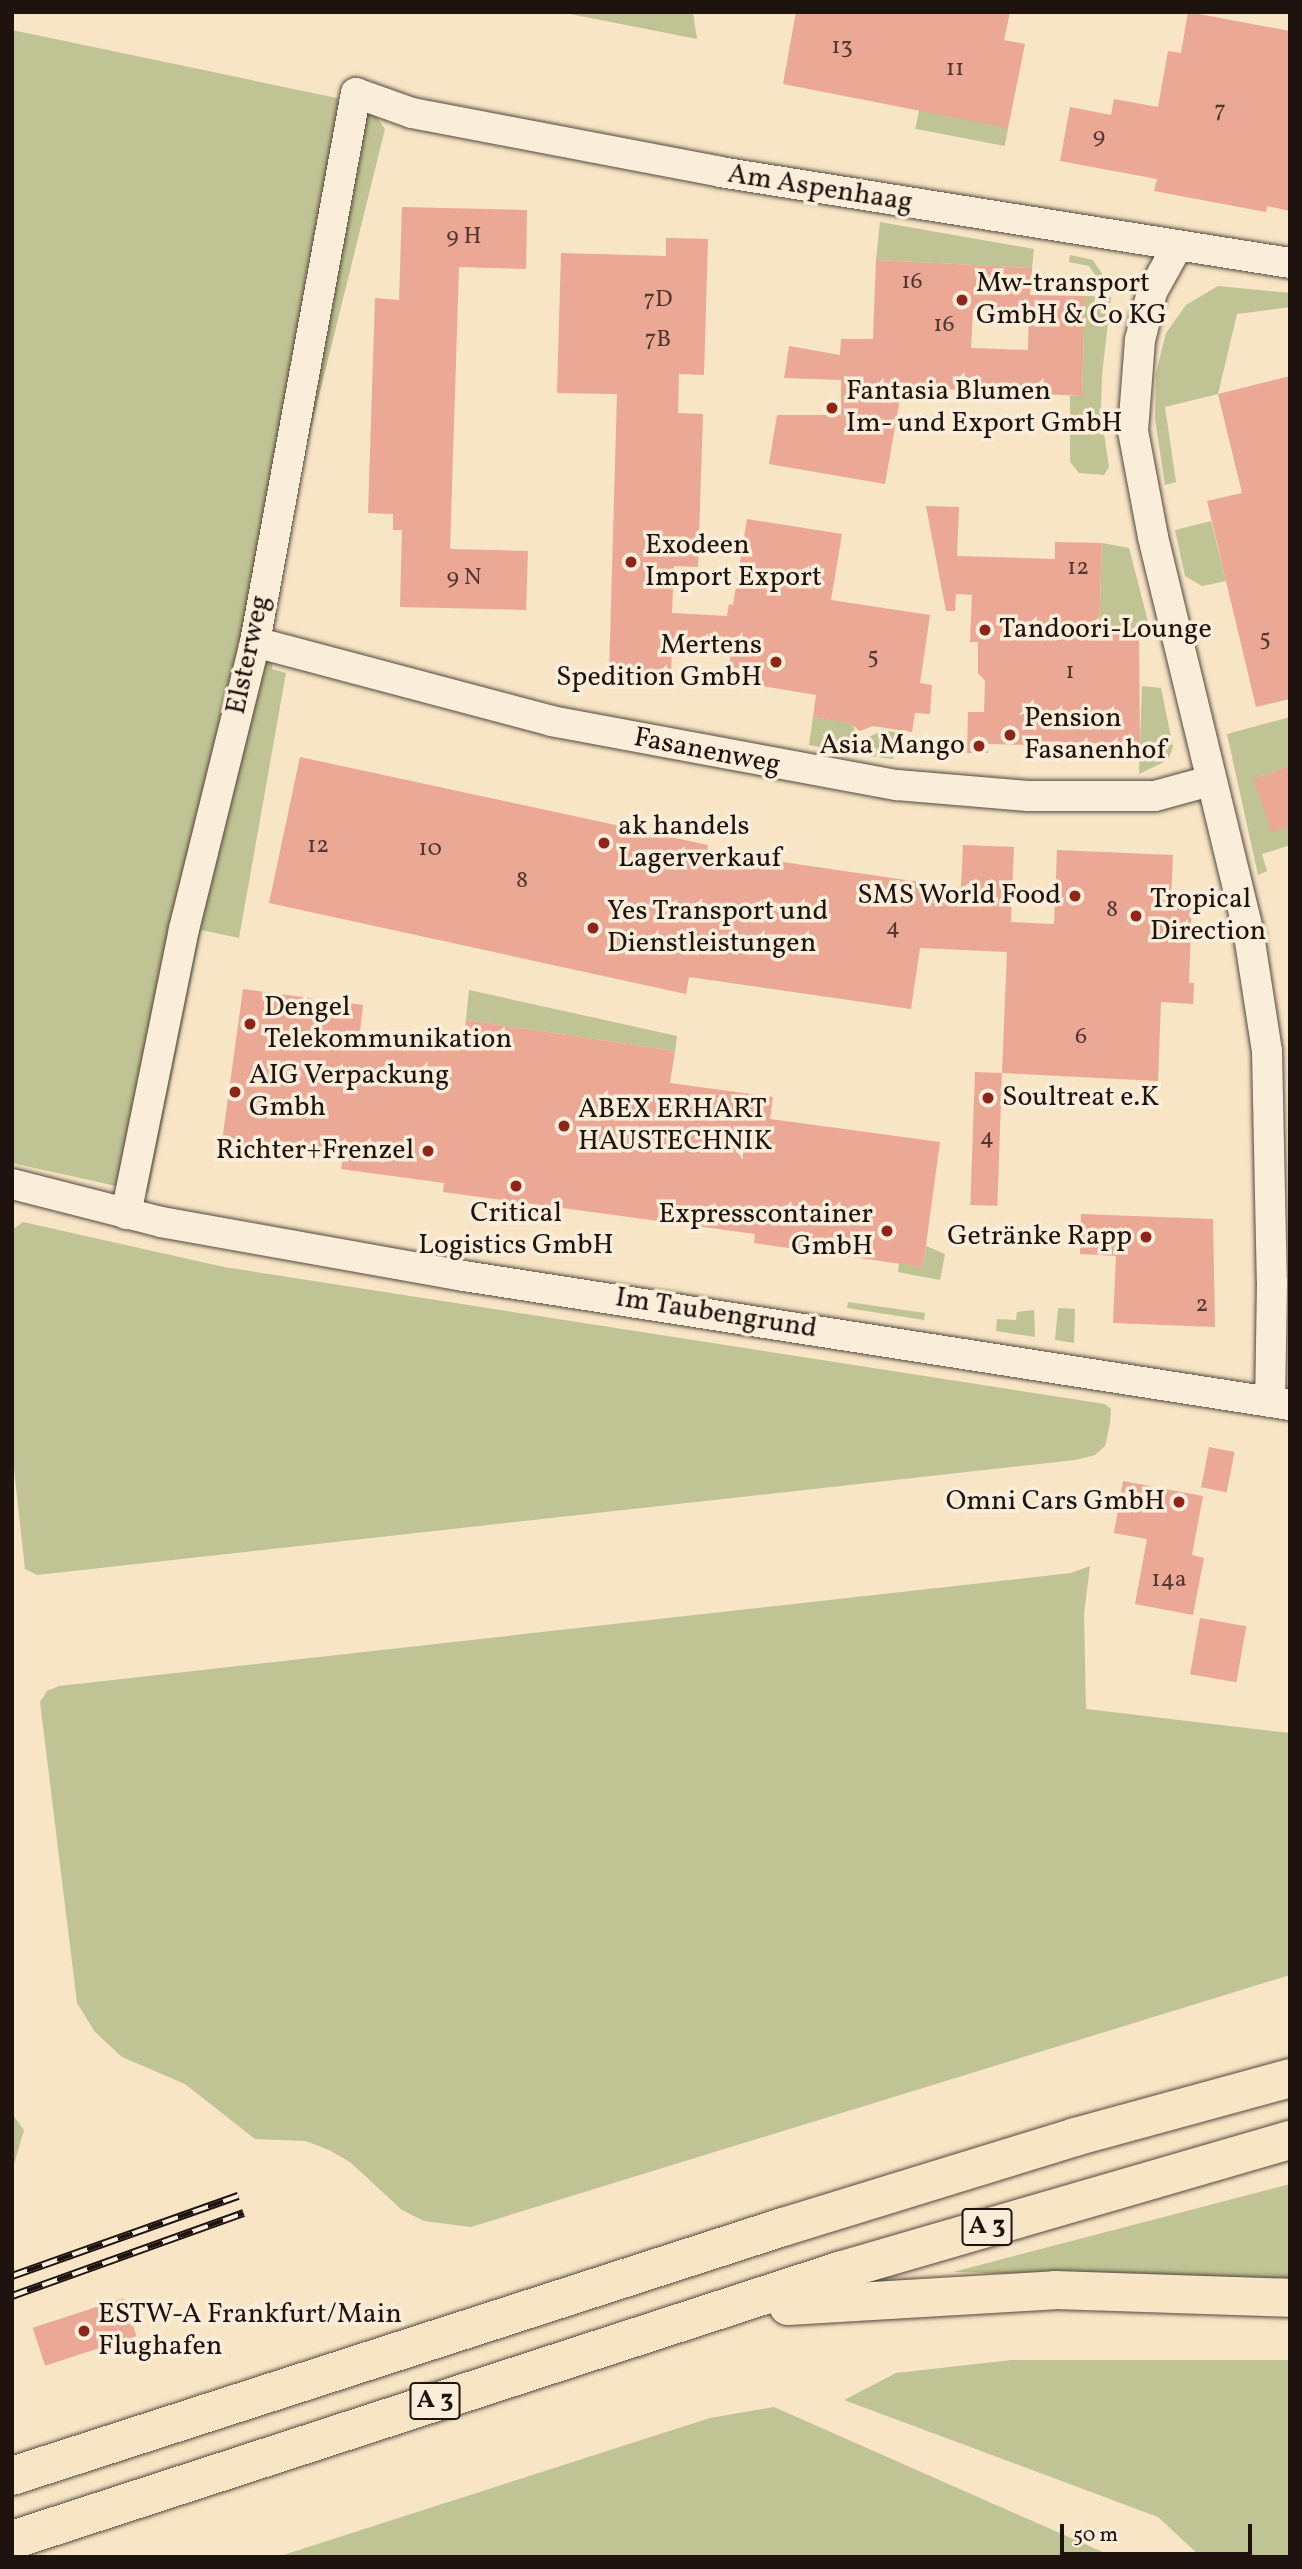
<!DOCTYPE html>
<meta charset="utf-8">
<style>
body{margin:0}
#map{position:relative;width:1302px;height:2569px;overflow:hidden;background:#f7e5c6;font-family:Vollkorn,serif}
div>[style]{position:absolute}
.green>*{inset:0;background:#c0c393;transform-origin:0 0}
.building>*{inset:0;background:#eaa895;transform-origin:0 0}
.roads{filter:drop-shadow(0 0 2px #54483c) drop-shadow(0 0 2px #54483c)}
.minor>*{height:30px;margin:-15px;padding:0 15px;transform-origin:15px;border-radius:15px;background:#faeeda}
.motorway>*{height:38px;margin:-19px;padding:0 19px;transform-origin:19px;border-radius:19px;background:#f7e5c6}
.rail>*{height:8px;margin-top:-4px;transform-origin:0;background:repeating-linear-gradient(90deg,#faeeda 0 16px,#1e130e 0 32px);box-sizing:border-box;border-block:2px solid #1e130e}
.dots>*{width:19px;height:19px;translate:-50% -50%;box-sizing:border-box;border:4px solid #faeeda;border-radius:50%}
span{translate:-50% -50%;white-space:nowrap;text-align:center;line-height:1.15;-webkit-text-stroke:7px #faeeda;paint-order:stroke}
.number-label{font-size:24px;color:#513830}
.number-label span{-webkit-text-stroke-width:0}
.shield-label span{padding:2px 5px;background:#faeeda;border:2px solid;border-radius:5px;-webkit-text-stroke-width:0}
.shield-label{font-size:26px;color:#1e130e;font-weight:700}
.street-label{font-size:28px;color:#1e130e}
.poi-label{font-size:28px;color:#1e130e}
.left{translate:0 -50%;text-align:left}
.right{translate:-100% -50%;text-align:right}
.frame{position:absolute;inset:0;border:14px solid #1e130e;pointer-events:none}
.scale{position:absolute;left:1060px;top:2524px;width:192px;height:32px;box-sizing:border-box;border:4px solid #1e130e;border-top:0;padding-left:9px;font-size:21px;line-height:24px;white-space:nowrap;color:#1e130e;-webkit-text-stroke:5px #faeeda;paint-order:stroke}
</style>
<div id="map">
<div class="green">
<i style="clip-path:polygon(560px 12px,693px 12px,697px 39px)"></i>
<i style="clip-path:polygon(12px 30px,351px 101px,370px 107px,385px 129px,255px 655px,273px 660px,272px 669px,286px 673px,239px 938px,201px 930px,148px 1193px,12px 1163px)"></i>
<i style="left:919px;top:110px;width:91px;height:19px;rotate:11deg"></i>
<i style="clip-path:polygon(880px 222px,1034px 249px,1032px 268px,876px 260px)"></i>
<i style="clip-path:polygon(1070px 255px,1093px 260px,1111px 287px,1103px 286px,1089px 266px,1069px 262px)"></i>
<i style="clip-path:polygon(1218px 286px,1290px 293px,1290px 307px,1237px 314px,1218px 394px,1165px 407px,1176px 482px,1165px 485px,1155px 419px,1156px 373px,1166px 333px,1186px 305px)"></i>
<i style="clip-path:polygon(1085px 296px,1111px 297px,1102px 375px,1101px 414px,1109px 467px,1104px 475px,1079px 473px,1070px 462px,1070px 396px,1082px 396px)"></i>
<i style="clip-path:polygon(1211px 521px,1226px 581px,1202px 586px,1185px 576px,1175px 530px)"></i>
<i style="clip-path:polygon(1102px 543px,1129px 548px,1151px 633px,1099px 632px)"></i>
<i style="clip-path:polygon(1142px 686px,1161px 688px,1173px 747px,1168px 760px,1139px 774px)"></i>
<i style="clip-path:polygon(813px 717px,852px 723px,858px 738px,854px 754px,809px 745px)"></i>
<i style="clip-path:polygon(1290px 717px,1290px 766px,1253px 779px,1290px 826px,1290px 845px,1262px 854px,1267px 871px,1258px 875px,1227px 734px)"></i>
<i style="clip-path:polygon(883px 730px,899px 733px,893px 759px,862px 755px,865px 739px)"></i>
<i style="clip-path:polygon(469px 990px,677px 1036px,675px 1051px,466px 1020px)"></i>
<i style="clip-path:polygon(23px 1222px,224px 1267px,1105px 1404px,1111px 1409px,1110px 1423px,1105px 1446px,1095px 1455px,1075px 1460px,37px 1575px,25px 1569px,12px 1451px,12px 1230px)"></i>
<i style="clip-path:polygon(926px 1246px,945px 1254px,940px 1280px,898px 1272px,899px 1263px,923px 1267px)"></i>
<i style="clip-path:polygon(848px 1302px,925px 1313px,924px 1320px,847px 1308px)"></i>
<i style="clip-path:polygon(1058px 1308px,1075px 1309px,1074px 1343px,1055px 1340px)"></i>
<i style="clip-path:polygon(1034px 1310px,1035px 1337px,996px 1331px,997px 1319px,1016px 1320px,1017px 1312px)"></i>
<i style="clip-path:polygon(1090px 1566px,1084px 1614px,1086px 1709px,1290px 1733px,1290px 1975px,471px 2227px,424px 2221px,402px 2210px,350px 2162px,329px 2150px,306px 2141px,255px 2139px,185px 2084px,122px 2057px,95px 2032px,77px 2003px,40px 1702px,47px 1691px,59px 1686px,1071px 1573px)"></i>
<i style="clip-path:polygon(12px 2114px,24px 2130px,12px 2171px)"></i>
<i style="clip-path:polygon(1290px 2184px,1290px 2281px,953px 2272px)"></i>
<i style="clip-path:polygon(1012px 2360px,1290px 2360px,1290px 2557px,1201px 2557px,1158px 2517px,844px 2400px,896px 2373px)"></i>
<i style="clip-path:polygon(774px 2407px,1114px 2557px,277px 2557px,710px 2418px)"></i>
</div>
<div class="building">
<i style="clip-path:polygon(796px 12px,1010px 12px,1004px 40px,1025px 44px,1008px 128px,783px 84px)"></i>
<i style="clip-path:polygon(1188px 12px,1290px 31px,1290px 211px,1267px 206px,1266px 212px,1154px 191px,1157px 179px,1060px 161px,1070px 107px,1111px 115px,1114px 99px,1158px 107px,1168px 51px,1181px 53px)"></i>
<i style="clip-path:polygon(402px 207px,527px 210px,526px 269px,459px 267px,450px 549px,528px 551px,526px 610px,400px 607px,402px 530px,393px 530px,393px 514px,368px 513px,375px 298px,399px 300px)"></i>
<i style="clip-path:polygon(666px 238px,708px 239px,704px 375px,679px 374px,678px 413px,703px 414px,698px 567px,674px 566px,672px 613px,727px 616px,729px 604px,733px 605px,747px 519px,842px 534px,831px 600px,930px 615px,920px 683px,932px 685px,930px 714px,915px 713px,912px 732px,873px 726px,860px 731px,850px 723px,813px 717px,816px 695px,744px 683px,746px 669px,729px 667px,732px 646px,672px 643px,671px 676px,609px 675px,617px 394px,557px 393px,561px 253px,666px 256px)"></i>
<i style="clip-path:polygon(evenodd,876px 260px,1032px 268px,1030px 295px,1085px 296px,1082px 396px,902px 387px,885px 484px,769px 464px,777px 415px,841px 415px,841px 380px,784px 378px,789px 346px,840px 355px,841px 339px,873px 339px,876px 260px,1029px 305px,1028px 350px,971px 348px,973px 309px,1028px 311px,1029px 305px)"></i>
<i style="clip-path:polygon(1290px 376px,1290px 699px,1256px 707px,1207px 501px,1242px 493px,1218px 394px)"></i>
<i style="clip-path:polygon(926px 506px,959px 507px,957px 556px,1055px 559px,1055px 542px,1102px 543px,1099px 632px,1139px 633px,1140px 745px,1036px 741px,1036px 745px,988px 744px,988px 753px,967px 753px,968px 712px,984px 712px,985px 681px,978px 673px,978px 642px,970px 642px,972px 595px,956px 594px,955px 611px,946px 611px)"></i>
<i style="clip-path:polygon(300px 757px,708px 845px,707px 851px,961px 888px,963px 845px,1014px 847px,1011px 922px,1054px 924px,1057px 850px,1173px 855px,1171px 899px,1192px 899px,1189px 983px,1194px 983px,1193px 1004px,1161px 1002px,1158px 1081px,1002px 1073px,1007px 952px,920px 948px,911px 1009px,689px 977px,686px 994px,269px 903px)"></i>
<i style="clip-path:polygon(1290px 766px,1290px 826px,1272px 832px,1253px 779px)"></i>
<i style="clip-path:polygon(243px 989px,363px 1005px,360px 1032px,463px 1047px,466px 1020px,675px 1051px,670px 1083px,773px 1097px,770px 1119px,940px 1142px,923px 1267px,754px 1243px,755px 1234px,443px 1192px,444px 1183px,341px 1169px,343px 1159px,222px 1142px)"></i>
<i style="left:975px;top:1072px;width:27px;height:133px;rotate:2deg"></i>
<i style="clip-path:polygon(1081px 1214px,1213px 1219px,1215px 1327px,1113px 1323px,1116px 1256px,1080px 1254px)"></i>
<i style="left:1209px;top:1447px;width:26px;height:41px;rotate:11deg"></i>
<i style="clip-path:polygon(1123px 1481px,1203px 1496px,1192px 1555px,1204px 1558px,1193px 1615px,1135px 1604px,1147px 1539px,1114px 1533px)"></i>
<i style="left:1200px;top:1618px;width:47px;height:57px;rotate:10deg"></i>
<i style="left:124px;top:2298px;width:40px;height:96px;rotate:72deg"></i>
</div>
<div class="roads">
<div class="minor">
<i style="left:1177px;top:247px;width:51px;rotate:119.1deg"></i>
<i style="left:1152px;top:292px;width:49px;rotate:104deg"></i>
<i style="left:1140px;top:340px;width:91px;rotate:94.4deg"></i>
<i style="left:1133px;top:431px;width:108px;rotate:79.3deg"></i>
<i style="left:1153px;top:537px;width:409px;rotate:76.4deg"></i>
<i style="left:1249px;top:935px;width:117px;rotate:81.2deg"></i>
<i style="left:1267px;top:1051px;width:230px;rotate:88.8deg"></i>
<i style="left:1272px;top:1281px;width:121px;rotate:90.9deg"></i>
<i style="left:255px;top:642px;width:306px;rotate:14.9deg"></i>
<i style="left:551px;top:721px;width:352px;rotate:10.5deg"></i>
<i style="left:897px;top:785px;width:131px;rotate:4.8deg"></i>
<i style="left:1028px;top:796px;width:127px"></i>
<i style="left:1155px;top:796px;width:57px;rotate:-15.3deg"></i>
<i style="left:12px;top:1184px;width:154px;rotate:14.3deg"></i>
<i style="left:161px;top:1222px;width:308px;rotate:10.1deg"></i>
<i style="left:464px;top:1276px;width:836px;rotate:8.88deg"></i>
<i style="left:126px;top:1214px;width:291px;rotate:-78.5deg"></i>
<i style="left:184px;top:929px;width:296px;rotate:-76.1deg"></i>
<i style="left:255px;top:642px;width:558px;rotate:-79.58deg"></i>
<i style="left:356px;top:93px;width:59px;rotate:19.7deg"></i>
<i style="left:412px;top:113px;width:314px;rotate:10.8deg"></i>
<i style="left:720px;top:172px;width:577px;rotate:9.07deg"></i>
</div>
<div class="motorway">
<i style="left:788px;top:2306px;width:267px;rotate:-3.4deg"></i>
<i style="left:1055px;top:2290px;width:235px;rotate:1.9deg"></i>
<i style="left:12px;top:2476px;width:810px;rotate:-17.9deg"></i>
<i style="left:783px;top:2227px;width:306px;rotate:-17.1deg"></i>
<i style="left:1075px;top:2137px;width:223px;rotate:-15.3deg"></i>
<i style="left:12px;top:2540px;width:870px;rotate:-18.02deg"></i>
<i style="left:839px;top:2271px;width:470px;rotate:-16.2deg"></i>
</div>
</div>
<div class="rail">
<i style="left:12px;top:2276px;width:240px;rotate:-19.5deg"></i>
<i style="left:12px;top:2296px;width:246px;rotate:-19.7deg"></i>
</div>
<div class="dots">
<i style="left:962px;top:300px;background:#8f2418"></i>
<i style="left:832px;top:408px;background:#8f2418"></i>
<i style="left:631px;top:562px;background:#8f2418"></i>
<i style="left:985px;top:630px;background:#8f2418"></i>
<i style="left:776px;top:662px;background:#8f2418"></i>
<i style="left:1010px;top:735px;background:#8f2418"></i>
<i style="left:979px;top:746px;background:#8f2418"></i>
<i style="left:604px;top:843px;background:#8f2418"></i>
<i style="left:1075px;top:896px;background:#8f2418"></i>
<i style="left:1136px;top:916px;background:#8f2418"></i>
<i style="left:593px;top:928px;background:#8f2418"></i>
<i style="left:250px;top:1024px;background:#8f2418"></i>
<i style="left:235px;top:1092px;background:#8f2418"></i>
<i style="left:988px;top:1098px;background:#8f2418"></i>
<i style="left:564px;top:1126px;background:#8f2418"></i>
<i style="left:428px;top:1151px;background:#8f2418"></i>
<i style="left:516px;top:1186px;background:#8f2418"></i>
<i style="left:887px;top:1231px;background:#8f2418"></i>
<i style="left:1146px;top:1237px;background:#8f2418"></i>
<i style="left:1179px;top:1502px;background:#8f2418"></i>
<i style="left:84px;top:2331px;background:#8f2418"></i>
</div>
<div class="number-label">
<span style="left:842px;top:48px">13</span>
<span style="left:955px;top:70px">11</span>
<span style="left:1220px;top:112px">7</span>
<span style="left:1099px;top:138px">9</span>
<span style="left:464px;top:238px">9 H</span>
<span style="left:912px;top:283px">16</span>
<span style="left:658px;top:301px">7D</span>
<span style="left:944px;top:326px">16</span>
<span style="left:658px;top:341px">7B</span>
<span style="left:1078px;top:569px">12</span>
<span style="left:464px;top:579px">9 N</span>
<span style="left:1265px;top:640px">5</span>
<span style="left:873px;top:658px">5</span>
<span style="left:1070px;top:673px">1</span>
<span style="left:318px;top:847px">12</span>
<span style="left:430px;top:850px">10</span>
<span style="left:522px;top:882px">8</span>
<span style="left:1112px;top:911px">8</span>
<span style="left:893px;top:929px">4</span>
<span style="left:1081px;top:1038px">6</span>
<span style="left:987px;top:1139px">4</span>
<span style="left:1202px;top:1306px">2</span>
<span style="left:1169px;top:1581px">14a</span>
</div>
<div class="shield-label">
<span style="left:987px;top:2227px">A 3</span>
<span style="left:435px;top:2401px">A 3</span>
</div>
<div class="street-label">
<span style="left:820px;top:189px;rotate:9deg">Am Aspenhaag</span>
<span style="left:249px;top:655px;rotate:-78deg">Elsterweg</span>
<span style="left:707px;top:752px;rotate:11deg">Fasanenweg</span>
<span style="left:716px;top:1314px;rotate:9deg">Im Taubengrund</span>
</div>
<div class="poi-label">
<span class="left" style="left:976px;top:300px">Mw-transport<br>GmbH &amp; Co KG</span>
<span class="left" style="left:846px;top:408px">Fantasia Blumen<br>Im- und Export GmbH</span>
<span class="left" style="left:645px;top:562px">Exodeen<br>Import Export</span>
<span class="left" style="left:999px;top:630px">Tandoori-Lounge</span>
<span class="right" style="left:762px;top:662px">Mertens<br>Spedition GmbH</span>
<span class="left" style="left:1024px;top:735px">Pension<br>Fasanenhof</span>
<span class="right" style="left:965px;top:746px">Asia Mango</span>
<span class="left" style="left:618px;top:843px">ak handels<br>Lagerverkauf</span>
<span class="right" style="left:1061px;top:896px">SMS World Food</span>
<span class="left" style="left:1150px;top:916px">Tropical<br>Direction</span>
<span class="left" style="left:607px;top:928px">Yes Transport und<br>Dienstleistungen</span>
<span class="left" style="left:264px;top:1024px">Dengel<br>Telekommunikation</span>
<span class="left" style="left:249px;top:1092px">AIG Verpackung<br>Gmbh</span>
<span class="left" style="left:1002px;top:1098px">Soultreat e.K</span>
<span class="left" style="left:578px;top:1126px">ABEX ERHART<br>HAUSTECHNIK</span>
<span class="right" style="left:414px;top:1151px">Richter+Frenzel</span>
<span style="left:516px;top:1230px">Critical<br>Logistics GmbH</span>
<span class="right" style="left:873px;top:1231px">Expresscontainer<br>GmbH</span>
<span class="right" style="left:1132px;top:1237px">Getränke Rapp</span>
<span class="right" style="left:1165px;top:1502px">Omni Cars GmbH</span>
<span class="left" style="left:98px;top:2331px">ESTW-A Frankfurt/Main<br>Flughafen</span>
</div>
<div class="frame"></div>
<div class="scale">50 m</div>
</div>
